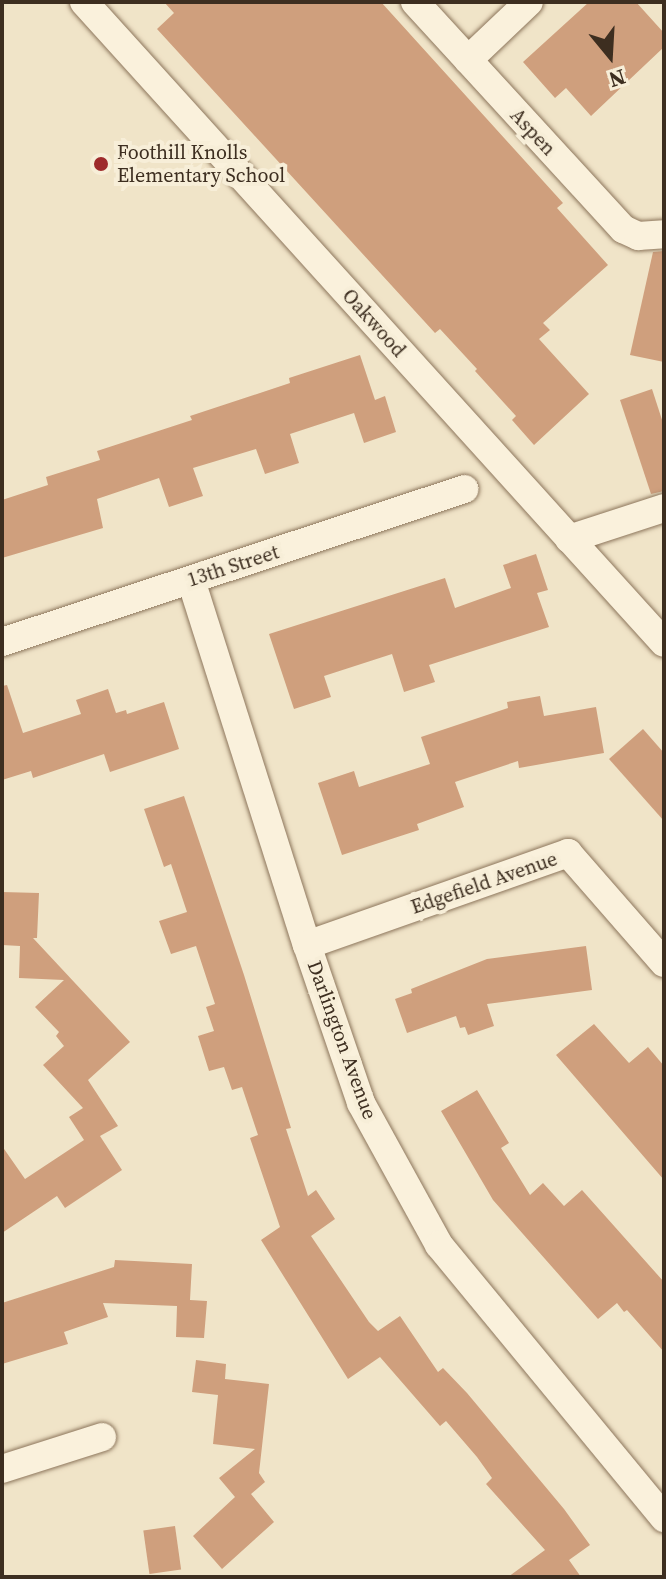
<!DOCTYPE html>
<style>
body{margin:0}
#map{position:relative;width:666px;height:1579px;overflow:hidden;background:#f0e4c8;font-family:"Source Serif 4",serif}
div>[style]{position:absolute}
.building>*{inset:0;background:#cf9f7d;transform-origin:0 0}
.roads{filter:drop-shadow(0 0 2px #8d765c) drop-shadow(0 0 2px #8d765c)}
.street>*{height:28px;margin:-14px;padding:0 14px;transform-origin:14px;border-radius:14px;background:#faf1dc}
.dots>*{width:22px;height:22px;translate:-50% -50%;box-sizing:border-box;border:4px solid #f7eed8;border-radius:50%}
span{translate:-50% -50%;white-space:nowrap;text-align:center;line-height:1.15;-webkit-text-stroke:8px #f7eed8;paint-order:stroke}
.street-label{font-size:20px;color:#3d2e20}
.poi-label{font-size:20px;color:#3d2e20}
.left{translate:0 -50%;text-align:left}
.frame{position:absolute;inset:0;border:4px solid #3d2e20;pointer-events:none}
.north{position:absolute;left:570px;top:16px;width:80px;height:80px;-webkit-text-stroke:6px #f7eed8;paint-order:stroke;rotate:162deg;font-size:22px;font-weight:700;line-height:32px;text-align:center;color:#3d2e20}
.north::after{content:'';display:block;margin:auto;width:28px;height:36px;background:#3d2e20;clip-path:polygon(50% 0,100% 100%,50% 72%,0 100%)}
</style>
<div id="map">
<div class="building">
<i style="clip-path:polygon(164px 2px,381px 2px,563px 203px,557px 208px,608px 265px,543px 323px,550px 330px,539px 339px,589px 394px,534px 445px,512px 420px,516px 416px,475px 371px,477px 369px,440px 329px,435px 333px,157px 29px,174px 13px)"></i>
<i style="clip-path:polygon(589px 2px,636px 2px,664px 33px,664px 47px,591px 116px,566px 88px,555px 98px,523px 62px)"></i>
<i style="clip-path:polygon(664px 251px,664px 362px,630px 355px,653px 252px)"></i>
<i style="clip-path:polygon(360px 355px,375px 400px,385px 396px,396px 432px,364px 443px,354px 413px,290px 434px,299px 463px,265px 474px,256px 449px,193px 468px,203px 496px,169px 507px,159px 478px,97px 499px,103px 528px,2px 558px,2px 500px,48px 485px,46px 477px,100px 460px,97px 451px,192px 420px,190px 416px,290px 383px,289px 378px)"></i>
<i style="clip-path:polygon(652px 389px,664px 426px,664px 491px,651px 494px,620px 400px)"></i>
<i style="clip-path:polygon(536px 554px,548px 590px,537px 593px,549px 627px,429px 665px,435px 682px,404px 692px,392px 654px,324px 676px,331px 697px,294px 709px,269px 634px,445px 578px,455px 608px,511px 588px,503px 565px)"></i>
<i style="clip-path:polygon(7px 685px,23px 733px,81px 714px,76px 700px,108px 689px,116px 713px,126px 710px,127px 714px,164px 702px,179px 749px,110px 772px,104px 754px,33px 778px,31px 771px,2px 780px,2px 686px)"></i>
<i style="clip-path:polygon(540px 696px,544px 716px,596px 707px,604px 753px,519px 768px,518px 761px,455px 782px,464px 807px,417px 824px,419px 830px,342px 855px,318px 783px,354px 771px,359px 787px,430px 764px,421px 737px,508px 708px,507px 702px)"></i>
<i style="clip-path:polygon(643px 729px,664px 753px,664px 821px,609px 759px)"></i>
<i style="clip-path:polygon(184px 796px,244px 975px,291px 1128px,286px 1129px,308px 1196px,316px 1190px,335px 1219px,311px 1236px,369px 1322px,378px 1331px,400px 1316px,438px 1372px,443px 1368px,467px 1393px,564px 1509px,590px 1545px,569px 1560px,581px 1577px,508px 1577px,545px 1550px,486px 1484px,492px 1478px,477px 1457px,446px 1421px,440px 1426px,380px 1357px,348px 1379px,261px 1240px,280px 1227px,250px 1138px,258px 1135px,242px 1087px,232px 1090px,224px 1067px,209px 1071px,198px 1036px,214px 1031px,206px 1007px,215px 1004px,196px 946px,171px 954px,159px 921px,187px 912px,171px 864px,164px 867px,144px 809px)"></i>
<i style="clip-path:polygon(2px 892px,39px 893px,37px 938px,33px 938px,130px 1042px,88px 1080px,118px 1126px,100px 1136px,122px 1170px,65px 1208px,57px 1196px,2px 1233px,2px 1146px,25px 1179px,84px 1140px,69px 1117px,83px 1108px,43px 1065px,64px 1046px,56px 1036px,59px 1032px,35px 1007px,64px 980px,19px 978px,20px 946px,2px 945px)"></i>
<i style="clip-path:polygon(586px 946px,592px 990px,487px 1004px,494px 1026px,468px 1035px,465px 1027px,460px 1028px,456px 1016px,407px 1033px,395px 999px,412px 993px,411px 989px,487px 959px)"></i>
<i style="clip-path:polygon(594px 1024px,629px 1063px,648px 1047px,664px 1066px,664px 1180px,556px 1055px)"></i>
<i style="clip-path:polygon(477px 1090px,509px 1143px,501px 1148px,530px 1195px,543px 1183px,564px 1206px,582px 1190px,664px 1282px,664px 1352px,627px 1310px,624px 1312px,617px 1303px,598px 1319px,493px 1200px,441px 1111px)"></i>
<i style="clip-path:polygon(115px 1260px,192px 1264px,190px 1300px,207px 1301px,204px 1338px,176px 1337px,177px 1306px,103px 1303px,108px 1317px,64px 1332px,68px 1344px,2px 1364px,2px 1303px,114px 1267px)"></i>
<i style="clip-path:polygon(196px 1360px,226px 1364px,225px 1379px,269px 1384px,259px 1473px,265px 1482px,251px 1494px,274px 1522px,222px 1569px,193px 1536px,235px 1497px,219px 1478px,255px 1449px,213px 1444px,218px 1395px,192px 1392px)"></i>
<i style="left:175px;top:1526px;width:44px;height:32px;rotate:82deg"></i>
</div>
<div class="roads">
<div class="street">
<i style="left:84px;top:2px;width:864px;rotate:47.86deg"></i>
<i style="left:415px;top:2px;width:308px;rotate:47.5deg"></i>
<i style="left:623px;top:229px;width:17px;rotate:25deg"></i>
<i style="left:638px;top:236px;width:26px;rotate:-4deg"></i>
<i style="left:468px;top:60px;width:84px;rotate:-43.6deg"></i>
<i style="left:569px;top:539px;width:100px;rotate:-18.1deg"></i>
<i style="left:191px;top:580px;width:383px;rotate:72.4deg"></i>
<i style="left:307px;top:945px;width:167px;rotate:71.1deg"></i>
<i style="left:361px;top:1103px;width:162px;rotate:61.2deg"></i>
<i style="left:439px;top:1245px;width:354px;rotate:50.5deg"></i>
<i style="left:2px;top:642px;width:487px;rotate:-18.3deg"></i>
<i style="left:307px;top:945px;width:277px;rotate:-19.4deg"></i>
<i style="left:568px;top:853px;width:146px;rotate:48.9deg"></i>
<i style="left:2px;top:1469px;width:105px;rotate:-17.7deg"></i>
</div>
</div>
<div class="dots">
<i style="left:101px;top:164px;background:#9e2a2b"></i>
</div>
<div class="street-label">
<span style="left:533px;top:132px;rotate:47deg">Aspen</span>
<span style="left:374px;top:323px;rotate:48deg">Oakwood</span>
<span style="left:233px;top:566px;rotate:-18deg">13th Street</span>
<span style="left:484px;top:883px;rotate:-19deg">Edgefield Avenue</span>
<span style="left:342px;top:1040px;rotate:70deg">Darlington Avenue</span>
</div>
<div class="poi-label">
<span class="left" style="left:117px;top:164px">Foothill Knolls<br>Elementary School</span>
</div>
<div class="frame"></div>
<div class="north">N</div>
</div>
